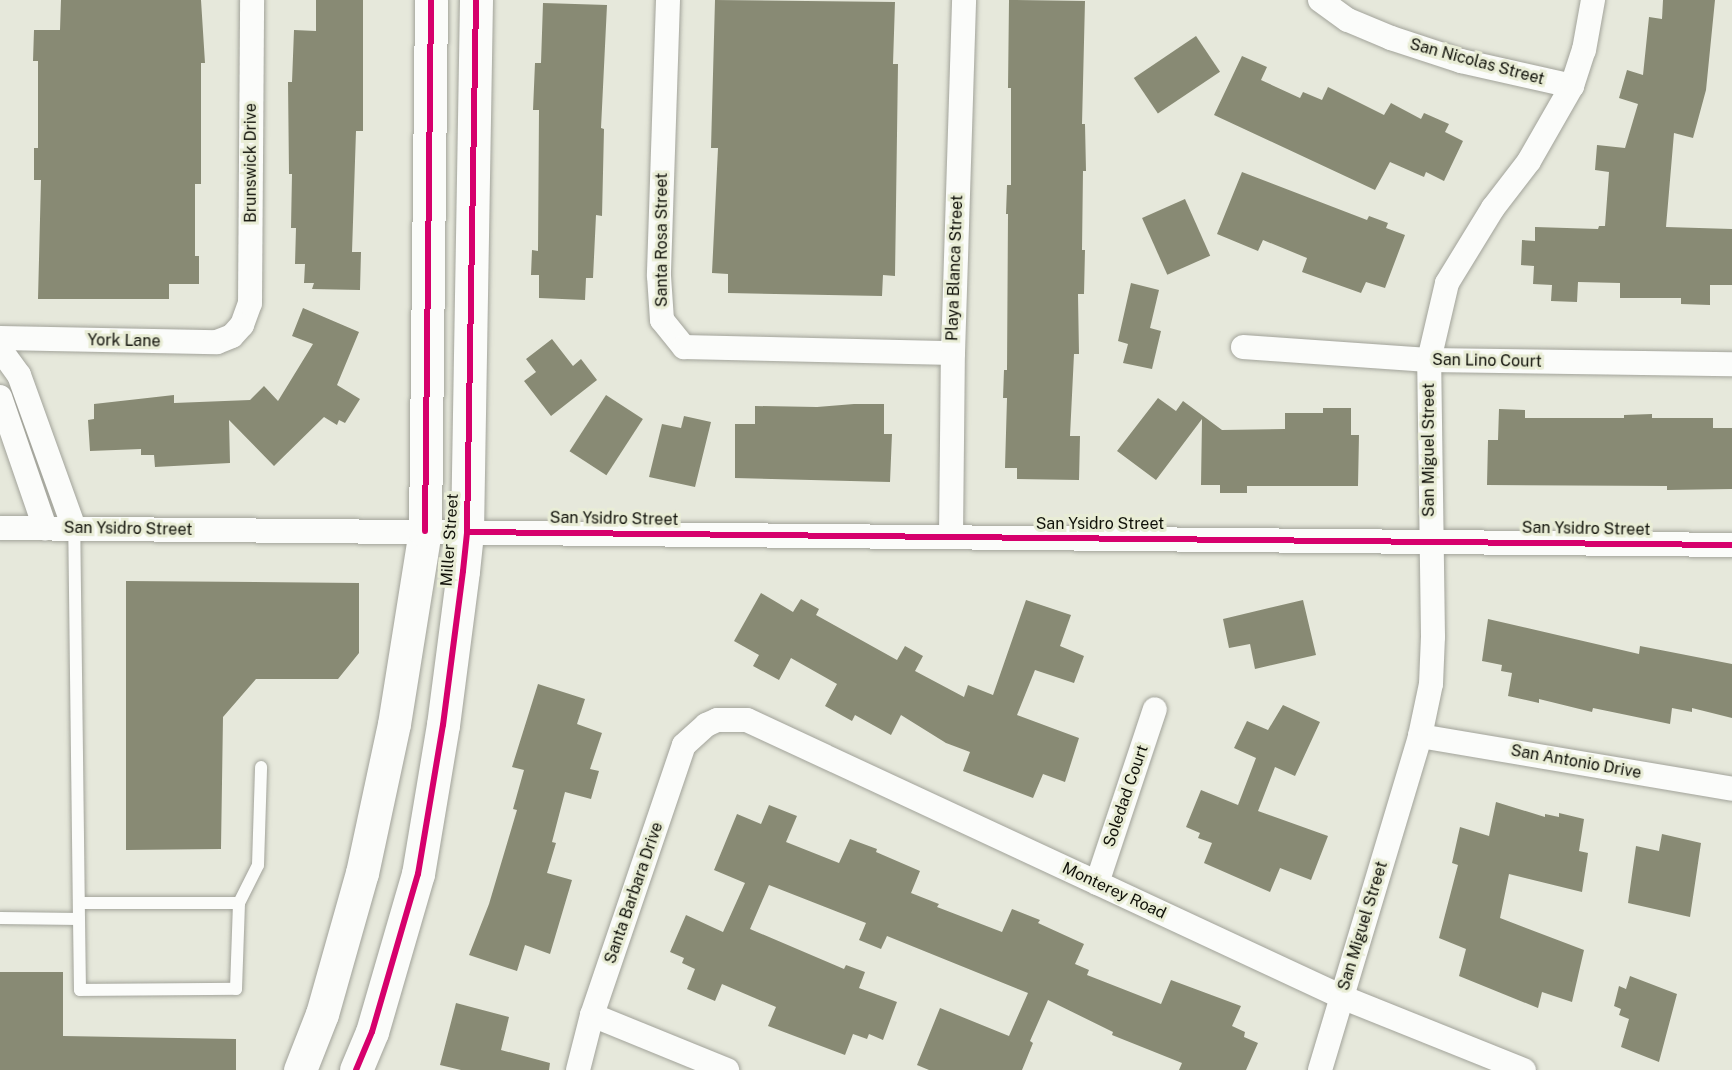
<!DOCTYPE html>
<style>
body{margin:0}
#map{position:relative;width:1732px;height:1070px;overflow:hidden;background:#e6e8db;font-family:"Public Sans",sans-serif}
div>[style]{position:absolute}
.building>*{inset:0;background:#888a74;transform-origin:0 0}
.roads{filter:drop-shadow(0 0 2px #a2a39a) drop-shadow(0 0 2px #a2a39a)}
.lane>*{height:12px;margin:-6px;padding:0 6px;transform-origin:6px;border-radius:6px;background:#fbfcfa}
.street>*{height:24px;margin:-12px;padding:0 12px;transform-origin:12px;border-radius:12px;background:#fbfcfa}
.secondary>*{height:33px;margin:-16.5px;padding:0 16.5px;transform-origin:16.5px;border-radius:16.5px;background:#fbfcfa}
.cycleway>*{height:6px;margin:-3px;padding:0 3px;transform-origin:3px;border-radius:3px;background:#d6006c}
span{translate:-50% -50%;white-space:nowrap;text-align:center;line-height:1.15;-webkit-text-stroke:6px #e9edd6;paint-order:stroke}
.street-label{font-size:16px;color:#101109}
</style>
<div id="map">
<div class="building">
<i style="clip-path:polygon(61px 0,201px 0,205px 63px,201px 63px,201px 184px,195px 184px,195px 256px,199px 256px,199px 284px,169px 284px,169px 299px,38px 299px,41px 180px,34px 180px,34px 148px,38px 148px,38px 61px,33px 61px,34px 30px,60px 30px)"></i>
<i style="clip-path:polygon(316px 0,363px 0,363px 131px,356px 131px,352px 252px,361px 252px,360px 290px,312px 289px,314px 283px,304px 283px,305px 264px,295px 264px,296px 228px,291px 228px,292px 174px,289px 174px,288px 82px,292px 82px,294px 30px,316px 31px)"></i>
<i style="clip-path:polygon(715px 0,895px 2px,893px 64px,898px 64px,895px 276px,883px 275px,882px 296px,728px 293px,728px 274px,712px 273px,718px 148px,711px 148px)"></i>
<i style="clip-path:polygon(1009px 0,1085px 1px,1082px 124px,1085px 124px,1086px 171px,1083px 171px,1082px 250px,1085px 250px,1084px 294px,1078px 294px,1079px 354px,1074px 354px,1070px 436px,1080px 436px,1079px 480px,1017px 479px,1017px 468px,1005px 468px,1007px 398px,1003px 398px,1004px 370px,1007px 370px,1008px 214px,1006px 214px,1007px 185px,1011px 185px,1011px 88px,1008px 88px)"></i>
<i style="clip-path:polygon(1663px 0,1715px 0,1706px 90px,1693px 138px,1674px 133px,1666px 227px,1732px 229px,1732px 285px,1710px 285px,1710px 305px,1681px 304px,1681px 298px,1620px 298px,1620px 283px,1578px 282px,1577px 302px,1551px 301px,1552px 285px,1533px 284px,1534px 266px,1521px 265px,1522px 240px,1535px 241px,1535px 227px,1598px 229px,1599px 226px,1605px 226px,1609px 172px,1595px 170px,1597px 145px,1625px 148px,1638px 104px,1619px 98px,1627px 70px,1643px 75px,1649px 17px,1662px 19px)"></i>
<i style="clip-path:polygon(543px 3px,607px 5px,601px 128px,604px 129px,602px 216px,596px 215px,593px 278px,586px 278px,585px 300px,539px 298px,539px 275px,531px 275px,532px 250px,538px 251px,539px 110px,533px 110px,535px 63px,541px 63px)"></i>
<i style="left:1196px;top:36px;width:43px;height:75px;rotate:56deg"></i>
<i style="clip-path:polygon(1242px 56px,1267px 67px,1261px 80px,1300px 98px,1303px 92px,1322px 100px,1328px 87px,1384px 115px,1391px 103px,1421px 119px,1424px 113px,1449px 124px,1445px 132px,1463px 141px,1444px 181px,1426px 172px,1424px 177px,1390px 162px,1375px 190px,1214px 115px)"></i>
<i style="clip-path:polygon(1242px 172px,1367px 220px,1369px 216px,1388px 223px,1386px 228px,1405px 235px,1385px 288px,1366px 282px,1361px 293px,1302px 272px,1307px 258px,1263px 240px,1258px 251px,1217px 234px)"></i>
<i style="left:1185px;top:199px;width:62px;height:47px;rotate:66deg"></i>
<i style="clip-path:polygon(1131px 283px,1159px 290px,1150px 328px,1161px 331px,1152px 369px,1123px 363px,1128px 344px,1118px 341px)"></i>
<i style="clip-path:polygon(303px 308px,359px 332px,337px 385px,360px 399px,345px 423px,339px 420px,337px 425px,324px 417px,274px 466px,229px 420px,230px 463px,155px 467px,154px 455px,141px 455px,141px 449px,90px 451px,88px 420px,94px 419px,94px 404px,174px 395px,174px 403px,250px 400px,264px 386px,278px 401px,313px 344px,292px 336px)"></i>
<i style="clip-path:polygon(552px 339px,573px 366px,581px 359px,597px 380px,551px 416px,524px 381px,536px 372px,526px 359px)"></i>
<i style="left:606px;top:395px;width:44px;height:67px;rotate:33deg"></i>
<i style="clip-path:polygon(1158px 398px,1176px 411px,1183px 401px,1222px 430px,1285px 429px,1285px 413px,1323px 413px,1323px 408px,1351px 408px,1351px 435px,1359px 435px,1358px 486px,1247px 486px,1247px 493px,1220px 493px,1220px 485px,1201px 485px,1202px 419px,1156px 480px,1117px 451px)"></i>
<i style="clip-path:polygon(854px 404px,884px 404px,884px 434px,892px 434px,890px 482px,735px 478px,735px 424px,755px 424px,755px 406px,817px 407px)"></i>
<i style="clip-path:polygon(1499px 409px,1525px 410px,1525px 418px,1624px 418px,1624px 415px,1652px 414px,1652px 418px,1713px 418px,1713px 428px,1732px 428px,1732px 489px,1667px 490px,1667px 486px,1487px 485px,1488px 440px,1498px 440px)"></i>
<i style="clip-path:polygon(684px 416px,711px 422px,695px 487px,649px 477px,662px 424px,681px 428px)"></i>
<i style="clip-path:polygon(126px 581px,359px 583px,359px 653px,338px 679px,256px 679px,223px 717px,221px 849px,126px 850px)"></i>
<i style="clip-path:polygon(761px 593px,793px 612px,801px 599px,819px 609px,816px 615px,897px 660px,905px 646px,923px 656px,915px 671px,964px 697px,968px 685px,993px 695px,1026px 600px,1071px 615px,1060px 646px,1084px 656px,1074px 683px,1035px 670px,1017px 715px,1079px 738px,1065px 782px,1043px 774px,1033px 798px,963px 771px,970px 752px,946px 743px,901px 715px,891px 735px,855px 715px,852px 721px,825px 706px,837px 684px,791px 658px,779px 680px,753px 666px,759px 655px,734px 641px)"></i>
<i style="clip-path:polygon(1303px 600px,1316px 655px,1255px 669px,1250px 644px,1229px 648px,1223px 619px)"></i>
<i style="clip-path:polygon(1488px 619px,1639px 654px,1640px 646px,1732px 664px,1732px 718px,1692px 708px,1692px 712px,1672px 708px,1670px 724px,1593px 708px,1592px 712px,1539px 699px,1539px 703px,1508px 696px,1512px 673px,1501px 671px,1502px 665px,1482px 661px)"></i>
<i style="clip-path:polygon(538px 684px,585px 699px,577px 724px,602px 733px,590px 769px,599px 771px,591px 799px,565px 792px,552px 842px,556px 843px,547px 873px,572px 880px,550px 954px,525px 945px,517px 971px,469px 955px,489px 904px,517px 810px,513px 809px,524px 770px,512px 767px)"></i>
<i style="clip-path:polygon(1283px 705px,1320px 722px,1295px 776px,1275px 767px,1258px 811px,1328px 836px,1311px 880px,1280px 868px,1270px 892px,1204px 863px,1212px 843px,1198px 838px,1200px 833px,1186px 827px,1201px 790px,1238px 805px,1256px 758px,1234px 748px,1247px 721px,1268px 730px)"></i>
<i style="clip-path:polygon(1496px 802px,1545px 817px,1545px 814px,1559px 817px,1559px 813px,1584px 819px,1579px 851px,1588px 853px,1582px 892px,1509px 874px,1500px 918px,1584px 950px,1572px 1002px,1542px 992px,1538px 1008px,1459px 976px,1466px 949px,1439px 938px,1458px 865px,1452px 863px,1460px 827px,1489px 836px)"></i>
<i style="clip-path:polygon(769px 805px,797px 816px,786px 842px,839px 863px,850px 839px,877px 849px,876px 852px,920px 871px,911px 893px,939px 904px,937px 907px,1002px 932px,1012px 909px,1040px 920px,1038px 923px,1084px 944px,1075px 964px,1089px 970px,1087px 975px,1161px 1004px,1171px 980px,1241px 1006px,1232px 1026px,1245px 1032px,1244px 1037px,1258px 1043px,1246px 1070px,1179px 1070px,1182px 1063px,1112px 1035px,1113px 1032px,1048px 1000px,1030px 1041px,1033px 1043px,1022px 1070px,929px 1070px,917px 1065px,940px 1008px,1009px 1036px,1028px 993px,887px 936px,881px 949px,859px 940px,866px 923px,769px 885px,750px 929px,844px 969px,846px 965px,865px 972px,859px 988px,897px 1002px,883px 1040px,869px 1034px,867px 1039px,853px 1034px,845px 1055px,768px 1026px,776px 1007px,722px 984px,715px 1001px,687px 989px,695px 969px,682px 963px,684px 958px,670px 952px,686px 915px,723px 932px,745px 883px,714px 870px,737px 814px,761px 824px)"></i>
<i style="clip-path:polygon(1662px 834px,1701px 843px,1690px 917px,1628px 903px,1636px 846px,1659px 851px)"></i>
<i style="clip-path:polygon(0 972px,63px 972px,63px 1036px,236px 1039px,236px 1070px,0 1070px)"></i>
<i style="clip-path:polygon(1630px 976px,1677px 994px,1659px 1062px,1621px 1047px,1629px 1019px,1619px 1015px,1621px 1009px,1614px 1006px,1619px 986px,1626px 989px)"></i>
<i style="clip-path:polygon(456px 1003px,509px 1017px,501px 1050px,550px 1063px,549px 1070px,461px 1070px,440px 1065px)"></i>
</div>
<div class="roads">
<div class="lane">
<i style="left:79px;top:903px;width:160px"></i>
<i style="left:0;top:918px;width:79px;rotate:0.7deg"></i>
<i style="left:79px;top:919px;width:391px;rotate:-90.7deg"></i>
<i style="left:79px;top:919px;width:71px;rotate:89.2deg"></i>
<i style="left:80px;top:990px;width:156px;rotate:-0.4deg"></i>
<i style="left:236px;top:989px;width:86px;rotate:-88deg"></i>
<i style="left:239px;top:903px;width:42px;rotate:-63.4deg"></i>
<i style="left:258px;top:865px;width:98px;rotate:-88.2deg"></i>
</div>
<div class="street">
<i style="left:668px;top:0;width:276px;rotate:91.9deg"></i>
<i style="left:659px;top:276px;width:44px;rotate:86.1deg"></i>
<i style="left:662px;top:320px;width:35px;rotate:51deg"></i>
<i style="left:684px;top:347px;width:269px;rotate:1.3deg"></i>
<i style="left:1320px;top:0;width:34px;rotate:36deg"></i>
<i style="left:1348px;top:20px;width:47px;rotate:22.7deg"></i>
<i style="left:1391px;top:38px;width:74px;rotate:18.2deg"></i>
<i style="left:1461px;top:61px;width:114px;rotate:12.7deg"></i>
<i style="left:0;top:338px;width:217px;rotate:1.1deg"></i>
<i style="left:217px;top:342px;width:16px;rotate:-22deg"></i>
<i style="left:232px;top:336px;width:15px;rotate:-48deg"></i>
<i style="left:242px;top:325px;width:23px;rotate:-70deg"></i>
<i style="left:250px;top:303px;width:303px;rotate:-89.6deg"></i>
<i style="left:1243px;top:347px;width:186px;rotate:4deg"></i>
<i style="left:1429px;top:360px;width:303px;rotate:0.8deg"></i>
<i style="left:0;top:349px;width:32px;rotate:54deg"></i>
<i style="left:19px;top:375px;width:163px;rotate:70.2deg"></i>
<i style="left:0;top:397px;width:139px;rotate:71deg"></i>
<i style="left:0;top:528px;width:1732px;rotate:0.56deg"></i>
<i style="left:951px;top:536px;width:183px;rotate:-89.4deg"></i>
<i style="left:953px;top:353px;width:353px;rotate:-88.2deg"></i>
<i style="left:1420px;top:736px;width:316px;rotate:9.6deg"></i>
<i style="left:1097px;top:883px;width:183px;rotate:-71.6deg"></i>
<i style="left:592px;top:1015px;width:146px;rotate:22.2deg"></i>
<i style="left:578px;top:1070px;width:57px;rotate:-75.7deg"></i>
<i style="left:592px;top:1015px;width:285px;rotate:-71.2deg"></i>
<i style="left:684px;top:745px;width:30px;rotate:-42deg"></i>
<i style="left:706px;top:725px;width:12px;rotate:-24deg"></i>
<i style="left:717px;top:720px;width:30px"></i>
<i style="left:747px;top:720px;width:656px;rotate:24.96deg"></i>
<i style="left:1342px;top:997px;width:196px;rotate:21.9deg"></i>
<i style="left:1320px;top:1070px;width:349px;rotate:-73.3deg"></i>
<i style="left:1420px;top:736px;width:53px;rotate:-78.1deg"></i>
<i style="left:1431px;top:684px;width:47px;rotate:-87.6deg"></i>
<i style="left:1433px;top:637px;width:277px;rotate:-90.8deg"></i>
<i style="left:1429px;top:360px;width:79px;rotate:-76.8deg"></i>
<i style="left:1447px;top:283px;width:88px;rotate:-58.5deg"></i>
<i style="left:1493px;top:208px;width:59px;rotate:-52.5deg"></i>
<i style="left:1529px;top:161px;width:86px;rotate:-60.2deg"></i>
<i style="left:1572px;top:86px;width:38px;rotate:-72deg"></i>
<i style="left:1584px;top:50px;width:51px;rotate:-79.8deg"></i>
</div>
<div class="secondary">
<i style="left:300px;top:1070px;width:60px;rotate:-68.6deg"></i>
<i style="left:322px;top:1014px;width:147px;rotate:-74.2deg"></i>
<i style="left:362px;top:873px;width:152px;rotate:-77.9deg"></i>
<i style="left:394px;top:724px;width:195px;rotate:-80.9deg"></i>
<i style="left:425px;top:531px;width:531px;rotate:-89.35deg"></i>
<i style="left:356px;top:1070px;width:41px;rotate:-67.2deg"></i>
<i style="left:372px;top:1032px;width:165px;rotate:-73.8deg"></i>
<i style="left:418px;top:874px;width:151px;rotate:-80.5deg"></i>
<i style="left:443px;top:725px;width:155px;rotate:-82.6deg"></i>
<i style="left:463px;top:571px;width:39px;rotate:-84deg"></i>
<i style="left:467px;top:532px;width:532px;rotate:-89.03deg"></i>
</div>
</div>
<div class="cycleway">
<i style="left:425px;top:531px;width:531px;rotate:-89.35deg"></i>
<i style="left:467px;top:532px;width:1265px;rotate:0.59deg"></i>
<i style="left:356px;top:1070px;width:41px;rotate:-67.2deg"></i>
<i style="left:372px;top:1032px;width:165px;rotate:-73.8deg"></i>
<i style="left:418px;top:874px;width:151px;rotate:-80.5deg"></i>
<i style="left:443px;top:725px;width:155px;rotate:-82.6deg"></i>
<i style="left:463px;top:571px;width:39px;rotate:-84deg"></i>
<i style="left:467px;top:532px;width:532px;rotate:-89.03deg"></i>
</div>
<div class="street-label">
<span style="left:1477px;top:62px;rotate:15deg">San Nicolas Street</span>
<span style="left:251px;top:163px;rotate:-90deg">Brunswick Drive</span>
<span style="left:662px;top:240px;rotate:-90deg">Santa Rosa Street</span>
<span style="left:955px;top:268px;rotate:-88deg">Playa Blanca Street</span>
<span style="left:124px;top:341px;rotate:1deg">York Lane</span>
<span style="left:1487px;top:361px;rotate:1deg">San Lino Court</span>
<span style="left:1429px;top:450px;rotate:-90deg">San Miguel Street</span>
<span style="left:614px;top:519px;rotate:1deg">San Ysidro Street</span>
<span style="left:1100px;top:524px">San Ysidro Street</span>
<span style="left:128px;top:529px;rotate:1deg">San Ysidro Street</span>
<span style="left:1586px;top:529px;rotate:1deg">San Ysidro Street</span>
<span style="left:450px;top:540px;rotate:-86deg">Miller Street</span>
<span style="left:1576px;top:762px;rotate:10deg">San Antonio Drive</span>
<span style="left:1126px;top:796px;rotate:-71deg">Soledad Court</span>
<span style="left:1114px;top:891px;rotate:25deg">Monterey Road</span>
<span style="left:634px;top:893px;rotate:-71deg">Santa Barbara Drive</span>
<span style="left:1363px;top:926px;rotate:-73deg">San Miguel Street</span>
</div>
</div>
